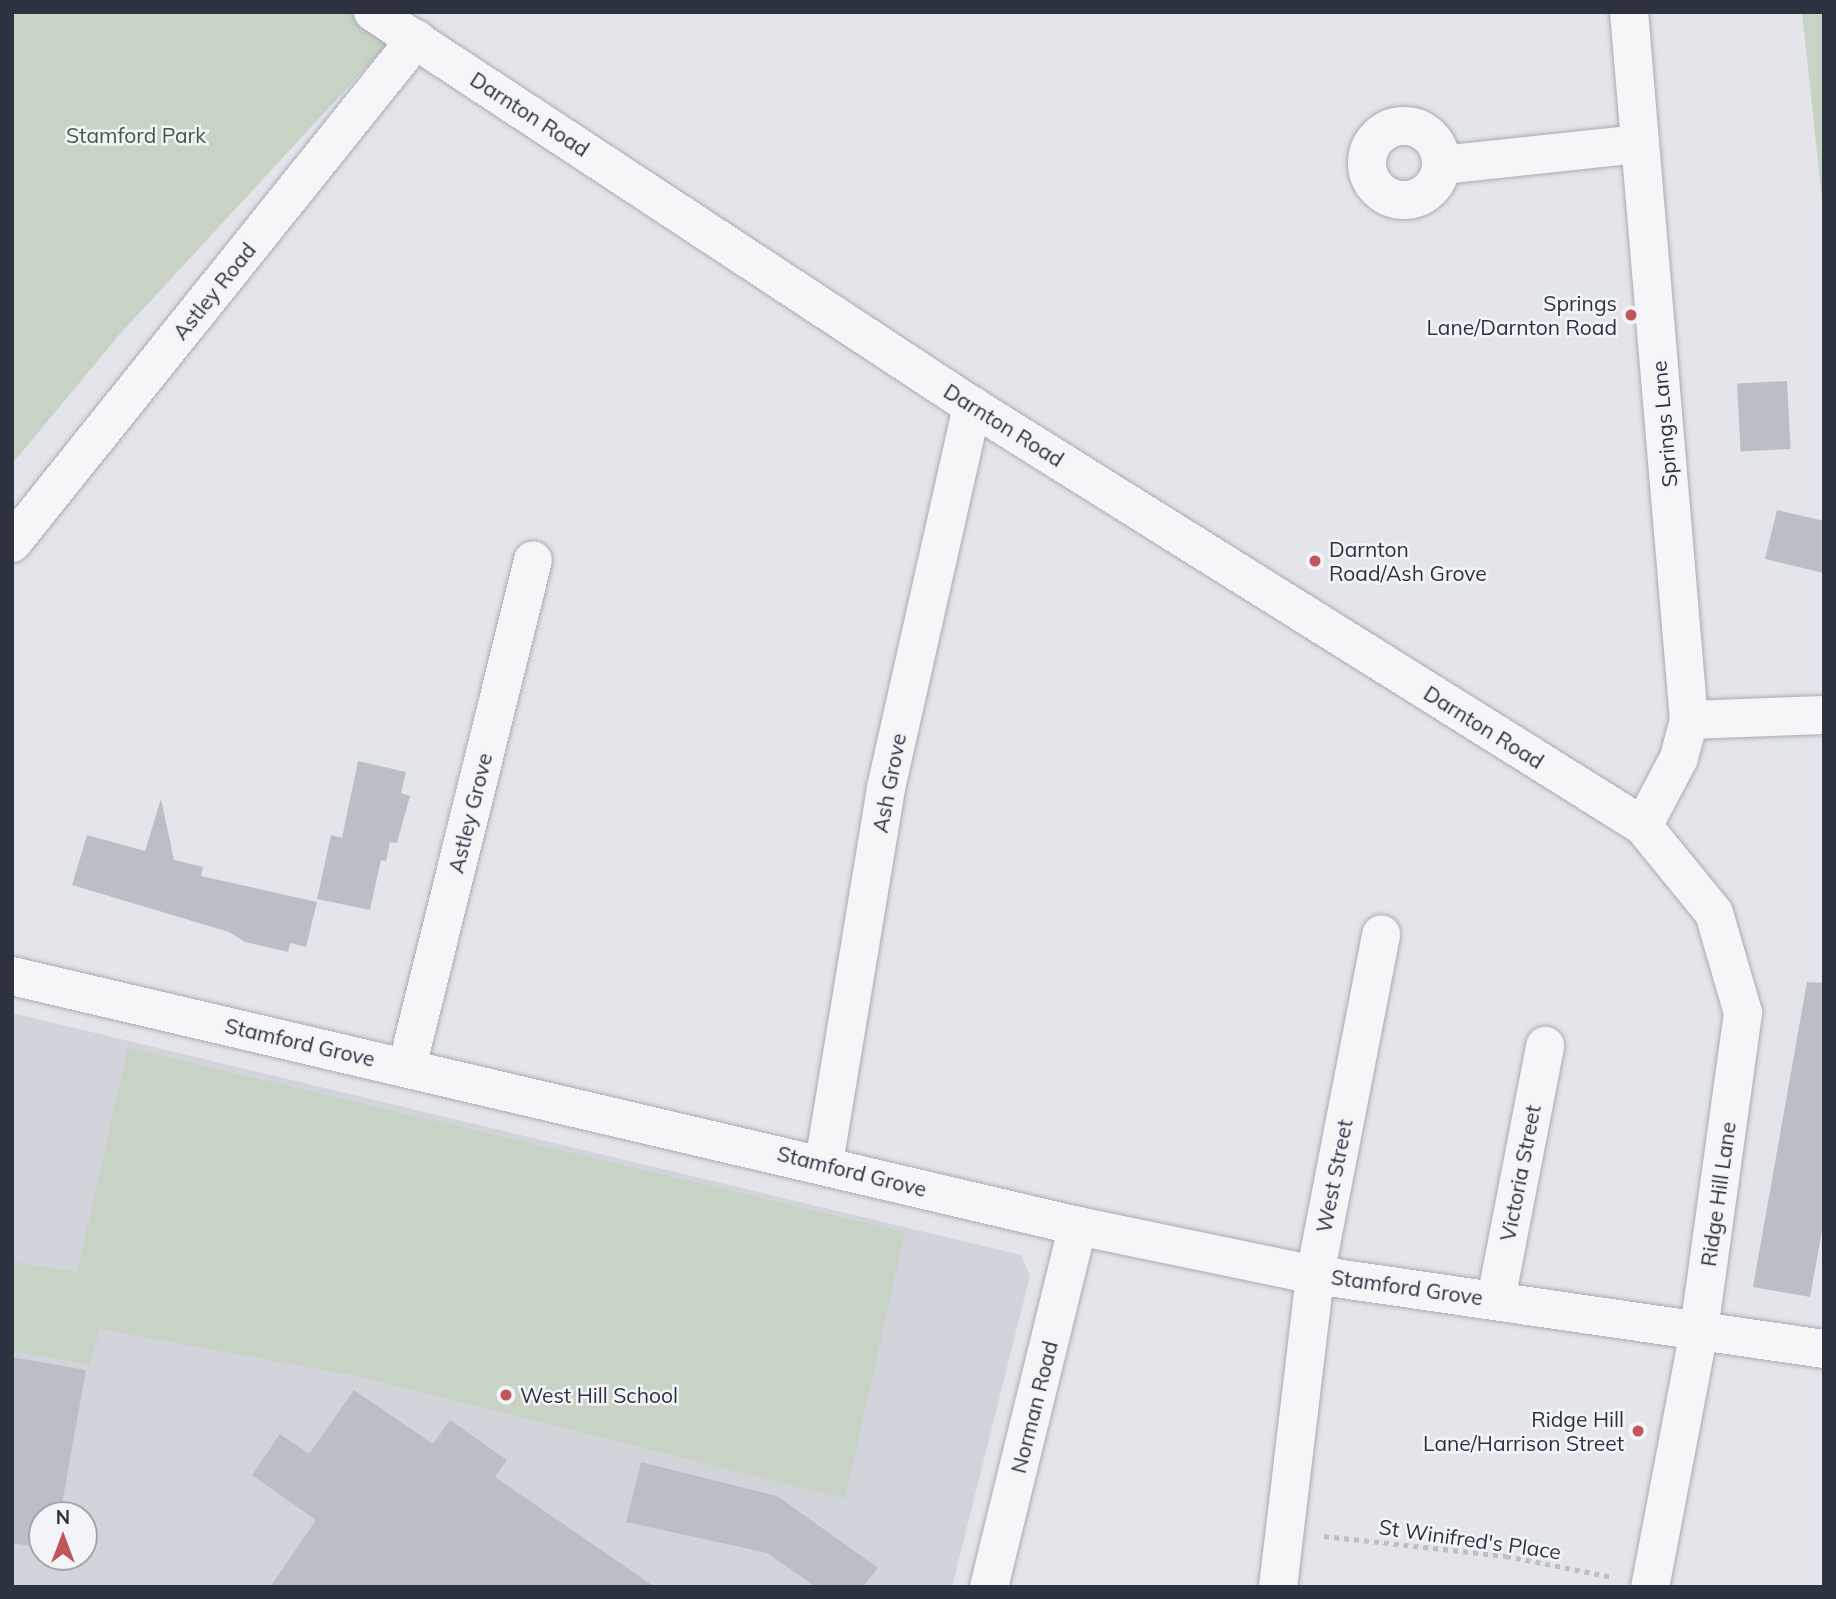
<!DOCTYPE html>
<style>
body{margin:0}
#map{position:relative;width:1836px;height:1599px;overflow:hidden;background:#e3e5ea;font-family:Mulish,sans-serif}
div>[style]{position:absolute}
.built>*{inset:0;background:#d1d4db}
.green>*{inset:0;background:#c7d3c5}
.building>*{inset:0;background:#bbbec6;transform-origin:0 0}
.path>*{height:4.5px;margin-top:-2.25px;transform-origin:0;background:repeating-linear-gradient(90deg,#bebfc4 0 5px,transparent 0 10px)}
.roads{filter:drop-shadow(0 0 2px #a9acb4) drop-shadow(0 0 2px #a9acb4)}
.minor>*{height:38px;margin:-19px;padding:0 19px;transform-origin:19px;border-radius:19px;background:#f6f6f8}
.minor>.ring{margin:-19px;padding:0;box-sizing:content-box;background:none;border:38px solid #f6f6f8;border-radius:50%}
.dots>*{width:19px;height:19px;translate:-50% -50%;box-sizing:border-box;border:4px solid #f3f4f7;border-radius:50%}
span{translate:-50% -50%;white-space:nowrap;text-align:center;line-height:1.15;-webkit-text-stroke:5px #f3f4f7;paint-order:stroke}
.street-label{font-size:21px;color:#2d3240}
.park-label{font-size:21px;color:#3e5b3b}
.poi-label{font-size:21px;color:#2d3240}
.right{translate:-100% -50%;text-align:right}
.left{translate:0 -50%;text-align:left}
.frame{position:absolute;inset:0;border:14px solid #2d3240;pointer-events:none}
.north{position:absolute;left:28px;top:1501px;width:70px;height:70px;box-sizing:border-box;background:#f3f4f7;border:2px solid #a4a6ae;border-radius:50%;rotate:0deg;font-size:19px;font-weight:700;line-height:28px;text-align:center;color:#2d3240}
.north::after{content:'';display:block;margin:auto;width:24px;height:32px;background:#c1565c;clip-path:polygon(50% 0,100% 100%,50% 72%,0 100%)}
</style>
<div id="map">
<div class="built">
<i style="clip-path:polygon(evenodd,12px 1013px,1021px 1255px,1030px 1276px,952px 1587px,12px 1587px,12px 1013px,42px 1515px,84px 1515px,84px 1557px,42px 1557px,42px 1515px)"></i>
</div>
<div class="green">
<i style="clip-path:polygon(12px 12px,411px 12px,397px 34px,120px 334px,12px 464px)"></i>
<i style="clip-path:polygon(1802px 12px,1824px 12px,1824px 218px)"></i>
<i style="clip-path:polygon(128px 1048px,905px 1232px,845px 1499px,350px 1375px,100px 1329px,89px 1365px,12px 1351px,12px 1262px,77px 1272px)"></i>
</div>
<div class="building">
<i style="left:1787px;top:381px;width:68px;height:50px;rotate:87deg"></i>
<i style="clip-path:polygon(1777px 510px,1824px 521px,1824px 573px,1765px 559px)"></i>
<i style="clip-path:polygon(358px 761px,406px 772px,401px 793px,410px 796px,397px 843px,390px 842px,386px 861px,381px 860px,370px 910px,317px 899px,331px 835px,342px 838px)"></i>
<i style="clip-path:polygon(161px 799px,174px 860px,203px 867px,201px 876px,317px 902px,306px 947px,290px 943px,288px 952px,245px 942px,229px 932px,72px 885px,87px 835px,145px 851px)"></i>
<i style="clip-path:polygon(1807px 982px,1824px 983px,1824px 1220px,1810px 1297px,1753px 1287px)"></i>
<i style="clip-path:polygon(12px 1357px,86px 1370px,60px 1515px,42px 1515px,42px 1548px,12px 1543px)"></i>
<i style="clip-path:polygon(354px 1390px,433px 1444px,450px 1420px,507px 1460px,495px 1477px,655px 1587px,270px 1587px,316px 1520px,252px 1475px,280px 1434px,309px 1454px)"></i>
<i style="clip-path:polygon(641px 1462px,777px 1496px,878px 1568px,863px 1587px,816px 1587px,767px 1553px,626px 1522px)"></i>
</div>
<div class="path">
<i style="left:1324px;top:1536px;width:183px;rotate:6.3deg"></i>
<i style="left:1506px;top:1556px;width:109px;rotate:11.1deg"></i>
</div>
<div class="roads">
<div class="minor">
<i style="left:373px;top:12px;width:717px;rotate:33.34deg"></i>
<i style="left:972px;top:406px;width:792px;rotate:32.04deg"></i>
<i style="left:1643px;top:826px;width:112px;rotate:50.8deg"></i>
<i style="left:1714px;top:913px;width:104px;rotate:73.8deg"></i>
<i style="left:1743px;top:1013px;width:321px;rotate:97.9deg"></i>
<i style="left:1699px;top:1331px;width:261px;rotate:100.8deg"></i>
<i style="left:1629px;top:12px;width:711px;rotate:85.16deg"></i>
<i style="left:1689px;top:720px;width:39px;rotate:105deg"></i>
<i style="left:1679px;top:758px;width:77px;rotate:117.9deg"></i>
<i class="ring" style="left:1367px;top:126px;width:36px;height:36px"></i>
<i style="left:1442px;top:165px;width:199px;rotate:-6.1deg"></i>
<i style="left:12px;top:543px;width:646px;rotate:-51.28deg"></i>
<i style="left:1689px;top:720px;width:135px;rotate:-2.1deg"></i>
<i style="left:12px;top:976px;width:1095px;rotate:13.2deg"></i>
<i style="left:1078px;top:1226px;width:242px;rotate:11.7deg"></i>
<i style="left:1315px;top:1275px;width:514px;rotate:8.27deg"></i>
<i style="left:407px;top:1067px;width:522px;rotate:-76.04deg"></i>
<i style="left:824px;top:1163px;width:380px;rotate:-80.6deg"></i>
<i style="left:886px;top:788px;width:392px;rotate:-77.3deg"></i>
<i style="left:1496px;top:1299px;width:258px;rotate:-79deg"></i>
<i style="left:989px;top:1587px;width:372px;rotate:-76.2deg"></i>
<i style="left:1278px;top:1587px;width:314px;rotate:-83.2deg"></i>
<i style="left:1315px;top:1275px;width:347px;rotate:-79deg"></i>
</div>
</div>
<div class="dots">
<i style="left:1631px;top:315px;background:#c1565c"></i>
<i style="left:1315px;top:561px;background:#c1565c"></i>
<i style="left:506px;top:1395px;background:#c1565c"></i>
<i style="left:1638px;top:1431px;background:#c1565c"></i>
</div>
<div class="street-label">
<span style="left:530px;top:114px;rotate:33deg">Darnton Road</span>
<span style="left:214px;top:291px;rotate:-51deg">Astley Road</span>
<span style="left:1664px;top:424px;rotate:-95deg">Springs Lane</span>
<span style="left:1004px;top:425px;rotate:32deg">Darnton Road</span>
<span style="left:1484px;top:727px;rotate:32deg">Darnton Road</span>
<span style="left:889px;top:783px;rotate:-79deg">Ash Grove</span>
<span style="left:470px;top:813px;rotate:-76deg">Astley Grove</span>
<span style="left:300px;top:1042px;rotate:13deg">Stamford Grove</span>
<span style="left:852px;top:1171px;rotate:14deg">Stamford Grove</span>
<span style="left:1520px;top:1173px;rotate:-79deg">Victoria Street</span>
<span style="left:1334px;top:1176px;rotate:-79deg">West Street</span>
<span style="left:1718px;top:1194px;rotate:-82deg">Ridge Hill Lane</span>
<span style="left:1407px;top:1287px;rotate:8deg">Stamford Grove</span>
<span style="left:1034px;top:1407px;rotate:-76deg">Norman Road</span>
<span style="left:1470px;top:1539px;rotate:8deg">St Winifred's Place</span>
</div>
<div class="park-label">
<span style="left:136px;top:135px">Stamford Park</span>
</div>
<div class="poi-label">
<span class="right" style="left:1617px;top:315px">Springs<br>Lane/Darnton Road</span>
<span class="left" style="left:1329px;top:561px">Darnton<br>Road/Ash Grove</span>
<span class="left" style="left:520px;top:1395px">West Hill School</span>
<span class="right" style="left:1624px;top:1431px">Ridge Hill<br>Lane/Harrison Street</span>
</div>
<div class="frame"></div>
<div class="north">N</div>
</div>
